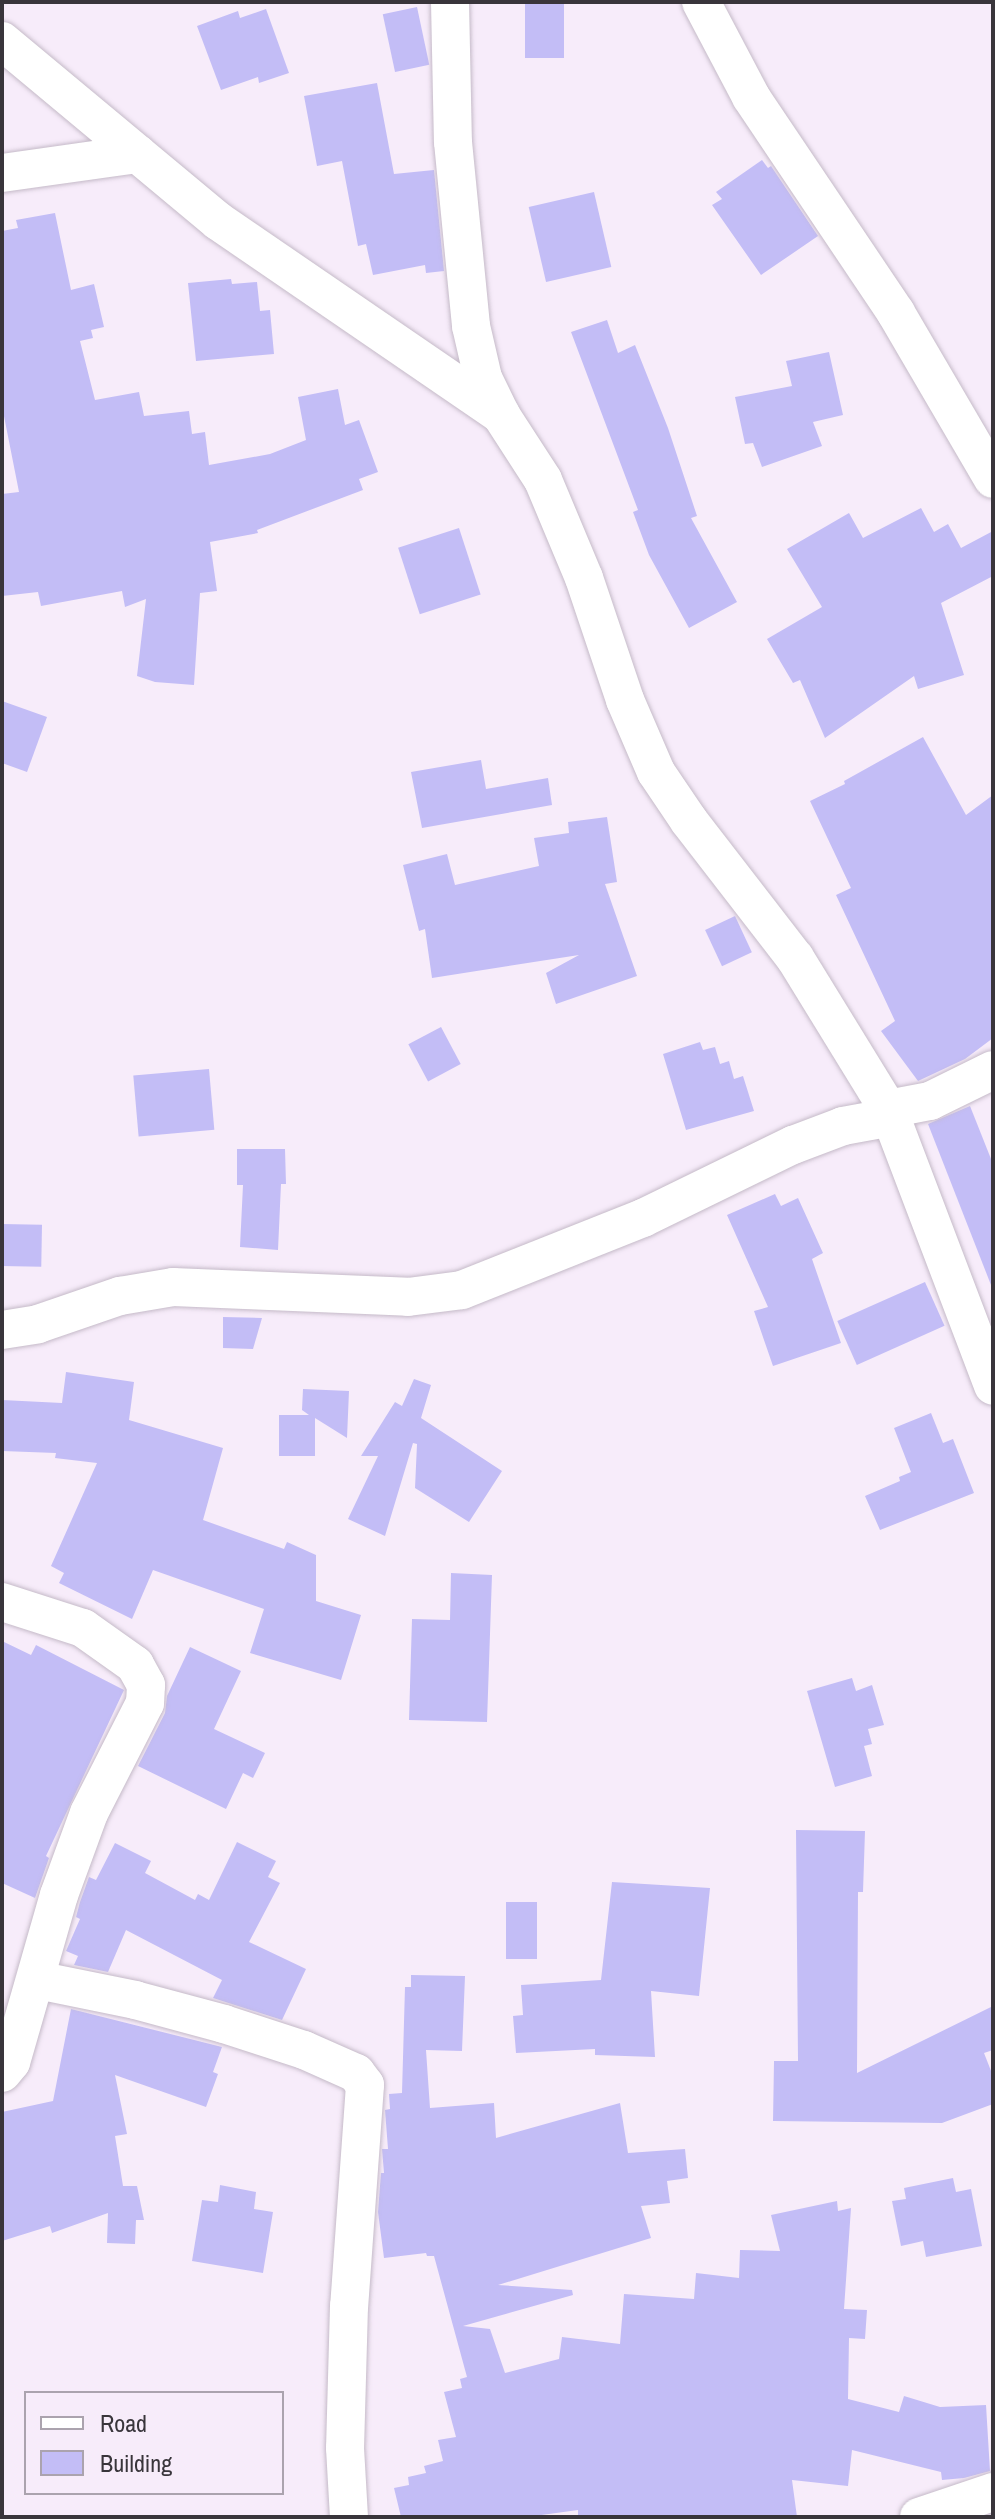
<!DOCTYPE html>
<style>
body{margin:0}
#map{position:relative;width:995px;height:2519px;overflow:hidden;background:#f7ecfa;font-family:"Archivo Narrow",sans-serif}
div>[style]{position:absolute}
.building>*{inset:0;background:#c3bdf6;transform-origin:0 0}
.roads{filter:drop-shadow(0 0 2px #c5bac8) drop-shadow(0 0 2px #c5bac8)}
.minor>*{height:38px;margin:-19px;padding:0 19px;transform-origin:19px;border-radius:19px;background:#fff}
span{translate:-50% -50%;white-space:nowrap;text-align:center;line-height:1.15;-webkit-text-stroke:8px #f7ecfa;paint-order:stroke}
.frame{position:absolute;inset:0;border:4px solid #39353b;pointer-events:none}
.legend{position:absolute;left:24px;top:2391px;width:260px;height:104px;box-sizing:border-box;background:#f7ecfa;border:2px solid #aba3ae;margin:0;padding:10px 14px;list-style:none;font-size:24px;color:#39353b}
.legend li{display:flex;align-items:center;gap:16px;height:40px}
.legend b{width:40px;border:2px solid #aba3ae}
</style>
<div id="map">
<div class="building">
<i style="left:525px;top:2px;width:39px;height:56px"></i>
<i style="left:417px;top:7px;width:59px;height:35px;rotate:78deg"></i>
<i style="clip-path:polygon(266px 9px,289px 73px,259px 83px,258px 77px,221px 90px,197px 26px,238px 11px,240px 18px)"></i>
<i style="clip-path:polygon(377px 83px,394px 174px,434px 170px,444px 271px,426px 273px,425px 265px,373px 275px,366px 244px,358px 246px,342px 161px,317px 166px,304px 96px)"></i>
<i style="clip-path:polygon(762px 160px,768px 168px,771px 166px,818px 236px,761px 275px,712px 205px,722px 199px,716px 192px)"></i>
<i style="left:594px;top:192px;width:77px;height:67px;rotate:77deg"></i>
<i style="clip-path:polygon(55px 213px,71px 290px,94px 284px,104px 327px,91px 330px,93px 338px,80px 341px,95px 400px,139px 392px,144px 416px,189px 411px,192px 434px,205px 432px,209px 465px,270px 454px,306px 440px,298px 397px,338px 389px,345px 425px,359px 420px,378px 472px,359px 479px,363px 490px,257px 530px,258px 533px,210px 542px,217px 591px,200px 593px,194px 685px,155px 682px,137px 676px,146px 599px,125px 607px,122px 591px,41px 606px,38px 592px,2px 596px,2px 494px,19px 492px,2px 406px,2px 231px,18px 228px,16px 220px)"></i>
<i style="clip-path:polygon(231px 279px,232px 284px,257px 282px,260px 311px,270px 310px,274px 354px,196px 361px,188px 283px)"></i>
<i style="clip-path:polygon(607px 320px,618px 353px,635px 345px,668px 428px,697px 516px,691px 518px,737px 602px,689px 628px,649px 555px,633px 512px,638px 510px,571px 332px)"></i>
<i style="clip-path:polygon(829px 352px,843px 415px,813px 422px,822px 446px,762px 467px,753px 443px,745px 444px,735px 397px,792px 386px,786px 361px)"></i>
<i style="clip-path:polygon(921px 508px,934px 532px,948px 524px,961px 548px,993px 531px,993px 576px,941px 603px,964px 675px,918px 689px,914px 676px,825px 738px,800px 680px,793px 683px,767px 639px,822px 607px,787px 549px,849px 513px,863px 538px)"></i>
<i style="left:459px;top:528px;width:70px;height:64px;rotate:72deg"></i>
<i style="clip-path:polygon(2px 701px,47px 717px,27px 772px,2px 763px)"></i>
<i style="clip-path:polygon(923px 737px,966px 815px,993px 795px,993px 1038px,965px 1059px,918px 1081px,881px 1031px,895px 1021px,836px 895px,851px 888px,810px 801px,845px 784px,844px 781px)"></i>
<i style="clip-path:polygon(481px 760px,486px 789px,548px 778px,552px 805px,422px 828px,411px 772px)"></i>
<i style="clip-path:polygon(607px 817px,617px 882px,605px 884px,637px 976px,556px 1004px,546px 973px,579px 955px,432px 978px,425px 929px,419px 931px,403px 865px,447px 854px,455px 885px,539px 866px,534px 838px,569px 833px,568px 822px)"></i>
<i style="left:735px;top:916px;width:40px;height:33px;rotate:65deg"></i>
<i style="left:441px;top:1027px;width:42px;height:37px;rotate:62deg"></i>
<i style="clip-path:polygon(700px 1042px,703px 1050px,715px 1047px,720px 1064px,729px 1061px,734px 1079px,743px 1076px,754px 1111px,686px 1130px,663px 1054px)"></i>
<i style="left:209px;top:1069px;width:61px;height:76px;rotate:85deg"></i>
<i style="clip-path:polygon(970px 1106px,993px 1164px,991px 1285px,928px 1124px)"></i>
<i style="clip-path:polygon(237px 1149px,285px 1149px,286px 1184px,281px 1184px,278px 1250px,240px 1247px,243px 1185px,237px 1185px)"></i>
<i style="clip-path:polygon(775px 1194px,781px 1206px,798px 1198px,823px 1253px,812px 1259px,841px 1343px,773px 1366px,754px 1311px,768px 1307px,727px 1215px)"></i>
<i style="left:2px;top:1224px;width:40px;height:42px;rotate:1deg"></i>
<i style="left:925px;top:1282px;width:48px;height:96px;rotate:66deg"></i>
<i style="clip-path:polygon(223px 1317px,262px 1318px,253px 1349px,223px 1348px)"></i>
<i style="clip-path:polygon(66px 1372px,134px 1382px,129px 1420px,223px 1448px,203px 1520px,284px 1549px,287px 1542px,316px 1555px,316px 1601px,361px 1615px,341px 1680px,250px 1653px,264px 1609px,153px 1570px,132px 1619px,59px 1583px,64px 1573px,51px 1566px,97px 1463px,55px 1458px,56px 1453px,2px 1451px,2px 1400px,62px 1403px)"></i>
<i style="clip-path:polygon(414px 1379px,431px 1385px,421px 1418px,502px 1471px,469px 1522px,415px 1488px,417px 1444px,413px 1443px,385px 1536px,348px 1519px,378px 1456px,361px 1456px,395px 1402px,402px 1406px)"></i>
<i style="clip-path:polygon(303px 1389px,349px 1391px,347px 1438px,315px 1418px,315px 1456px,279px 1456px,279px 1415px,309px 1415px,302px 1410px)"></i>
<i style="clip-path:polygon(931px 1413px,943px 1443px,953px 1439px,974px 1493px,880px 1530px,865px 1496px,900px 1481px,899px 1477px,911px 1472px,894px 1428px)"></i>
<i style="clip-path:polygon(451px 1573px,492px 1575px,487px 1722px,409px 1720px,412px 1619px,450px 1620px)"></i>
<i style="clip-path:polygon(2px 1641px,31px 1655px,36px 1645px,124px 1690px,46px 1856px,49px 1858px,35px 1898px,2px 1883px)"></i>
<i style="clip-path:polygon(190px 1647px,241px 1671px,214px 1729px,265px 1753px,253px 1778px,243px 1773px,226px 1809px,138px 1766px,165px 1713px,167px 1696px)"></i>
<i style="clip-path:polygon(852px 1678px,856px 1691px,872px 1685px,884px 1725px,868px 1729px,872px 1744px,864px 1746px,872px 1776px,835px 1787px,807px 1691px)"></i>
<i style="clip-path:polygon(796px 1830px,865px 1831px,863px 1892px,858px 1892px,857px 2073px,993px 2006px,993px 2050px,984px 2053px,993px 2076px,993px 2104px,942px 2123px,773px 2121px,774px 2061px,798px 2061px)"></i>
<i style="clip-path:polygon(237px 1842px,276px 1861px,268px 1877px,280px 1883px,249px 1942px,306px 1969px,282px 2020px,213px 1998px,222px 1980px,126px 1930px,108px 1972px,74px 1965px,78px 1956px,66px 1951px,80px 1919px,76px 1917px,80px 1902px,89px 1877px,96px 1880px,115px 1843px,151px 1861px,145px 1873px,195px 1900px,198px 1894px,209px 1900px)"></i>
<i style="clip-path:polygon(612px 1882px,710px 1888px,699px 1996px,651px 1991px,655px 2057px,595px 2055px,595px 2049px,516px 2053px,513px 2016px,523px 2015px,521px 1985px,601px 1980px)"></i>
<i style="left:506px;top:1902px;width:31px;height:57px"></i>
<i style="clip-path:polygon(411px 1975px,465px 1976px,462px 2051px,426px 2050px,430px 2108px,494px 2103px,496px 2138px,620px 2103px,628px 2153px,685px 2149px,688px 2178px,667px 2181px,670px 2203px,641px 2206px,651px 2238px,498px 2285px,572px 2290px,573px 2295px,463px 2326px,490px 2329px,505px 2373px,559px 2359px,562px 2337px,620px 2344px,624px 2294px,694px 2299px,696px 2273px,739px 2278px,740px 2250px,780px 2251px,771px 2215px,837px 2201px,838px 2211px,851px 2208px,844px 2309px,867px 2310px,865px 2339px,849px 2338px,848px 2399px,899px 2412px,904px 2396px,940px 2407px,986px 2405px,990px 2471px,964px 2478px,942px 2480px,941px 2472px,852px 2450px,848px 2486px,792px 2480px,797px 2517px,578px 2517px,578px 2510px,527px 2517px,401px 2517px,394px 2488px,409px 2485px,408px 2477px,426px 2473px,424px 2466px,443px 2461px,438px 2440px,456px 2437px,444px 2392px,462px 2388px,460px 2379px,467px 2377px,434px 2256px,427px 2256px,426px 2253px,384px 2258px,378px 2212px,381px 2173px,384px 2173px,382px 2149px,388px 2149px,385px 2110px,390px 2109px,389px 2094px,402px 2093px,405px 1987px,411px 1987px)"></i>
<i style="clip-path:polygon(71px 2009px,222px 2047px,213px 2072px,218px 2074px,206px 2107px,115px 2075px,127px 2134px,115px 2136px,123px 2186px,137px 2186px,144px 2220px,136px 2220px,135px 2244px,107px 2243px,108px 2213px,52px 2233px,50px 2226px,2px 2241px,2px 2112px,53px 2101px)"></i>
<i style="clip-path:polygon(953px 2178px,956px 2192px,971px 2189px,982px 2246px,926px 2257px,923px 2241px,901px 2246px,892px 2201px,906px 2199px,904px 2188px)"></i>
<i style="clip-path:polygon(220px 2185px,256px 2192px,254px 2209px,273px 2212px,263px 2273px,192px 2261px,202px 2200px,218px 2202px)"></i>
</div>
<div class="roads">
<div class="minor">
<i style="left:450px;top:2px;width:140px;rotate:88.8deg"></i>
<i style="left:453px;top:142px;width:185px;rotate:84.4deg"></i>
<i style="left:471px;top:326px;width:53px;rotate:77deg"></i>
<i style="left:483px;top:378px;width:41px;rotate:64.1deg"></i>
<i style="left:501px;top:415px;width:77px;rotate:57.1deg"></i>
<i style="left:543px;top:480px;width:106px;rotate:67.3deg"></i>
<i style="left:584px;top:578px;width:129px;rotate:71.4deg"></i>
<i style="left:625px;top:700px;width:78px;rotate:66.7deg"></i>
<i style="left:656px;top:772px;width:59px;rotate:56deg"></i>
<i style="left:689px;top:821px;width:173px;rotate:52.3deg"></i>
<i style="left:795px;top:958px;width:177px;rotate:58.4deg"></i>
<i style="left:888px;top:1109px;width:296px;rotate:69.2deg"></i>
<i style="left:701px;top:2px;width:107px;rotate:62.2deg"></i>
<i style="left:751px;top:97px;width:260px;rotate:56.1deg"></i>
<i style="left:896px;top:313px;width:192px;rotate:59.7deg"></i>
<i style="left:2px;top:41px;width:281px;rotate:39.8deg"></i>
<i style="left:218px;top:221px;width:343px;rotate:34.4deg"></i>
<i style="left:2px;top:173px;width:137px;rotate:-8deg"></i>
<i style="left:888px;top:1109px;width:43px;rotate:-10.8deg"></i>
<i style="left:930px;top:1101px;width:70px;rotate:-26.2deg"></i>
<i style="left:2px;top:1330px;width:36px;rotate:-9deg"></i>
<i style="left:38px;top:1324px;width:87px;rotate:-18.9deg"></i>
<i style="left:120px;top:1296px;width:54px;rotate:-9.6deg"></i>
<i style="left:173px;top:1287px;width:235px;rotate:2.4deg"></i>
<i style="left:408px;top:1297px;width:54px;rotate:-7.4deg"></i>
<i style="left:462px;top:1290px;width:195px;rotate:-21.7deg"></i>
<i style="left:643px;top:1218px;width:167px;rotate:-26deg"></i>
<i style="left:793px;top:1145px;width:53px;rotate:-20.8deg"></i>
<i style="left:843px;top:1126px;width:50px;rotate:-10.4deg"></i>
<i style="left:2px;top:1602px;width:85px;rotate:17.8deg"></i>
<i style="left:83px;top:1628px;width:64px;rotate:35.4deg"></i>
<i style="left:135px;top:1665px;width:23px;rotate:61deg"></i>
<i style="left:146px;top:1685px;width:18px;rotate:93deg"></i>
<i style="left:145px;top:1703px;width:123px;rotate:117deg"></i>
<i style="left:89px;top:1813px;width:87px;rotate:110.1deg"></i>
<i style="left:59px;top:1895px;width:174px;rotate:106deg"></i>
<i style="left:11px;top:2062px;width:14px;rotate:129deg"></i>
<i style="left:37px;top:1980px;width:100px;rotate:11.5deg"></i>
<i style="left:135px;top:2000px;width:92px;rotate:15.1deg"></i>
<i style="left:224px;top:2024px;width:84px;rotate:18deg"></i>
<i style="left:304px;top:2050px;width:57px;rotate:23.9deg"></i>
<i style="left:356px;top:2073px;width:15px;rotate:53deg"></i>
<i style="left:365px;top:2085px;width:222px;rotate:94.1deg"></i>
<i style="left:349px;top:2306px;width:142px;rotate:91.6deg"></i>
<i style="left:345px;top:2448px;width:69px;rotate:86.7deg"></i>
<i style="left:919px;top:2517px;width:78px;rotate:-18.7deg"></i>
</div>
</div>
<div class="frame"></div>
<ul class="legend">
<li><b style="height:10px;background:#fff"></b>Road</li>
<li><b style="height:22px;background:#c3bdf6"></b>Building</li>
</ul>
</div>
